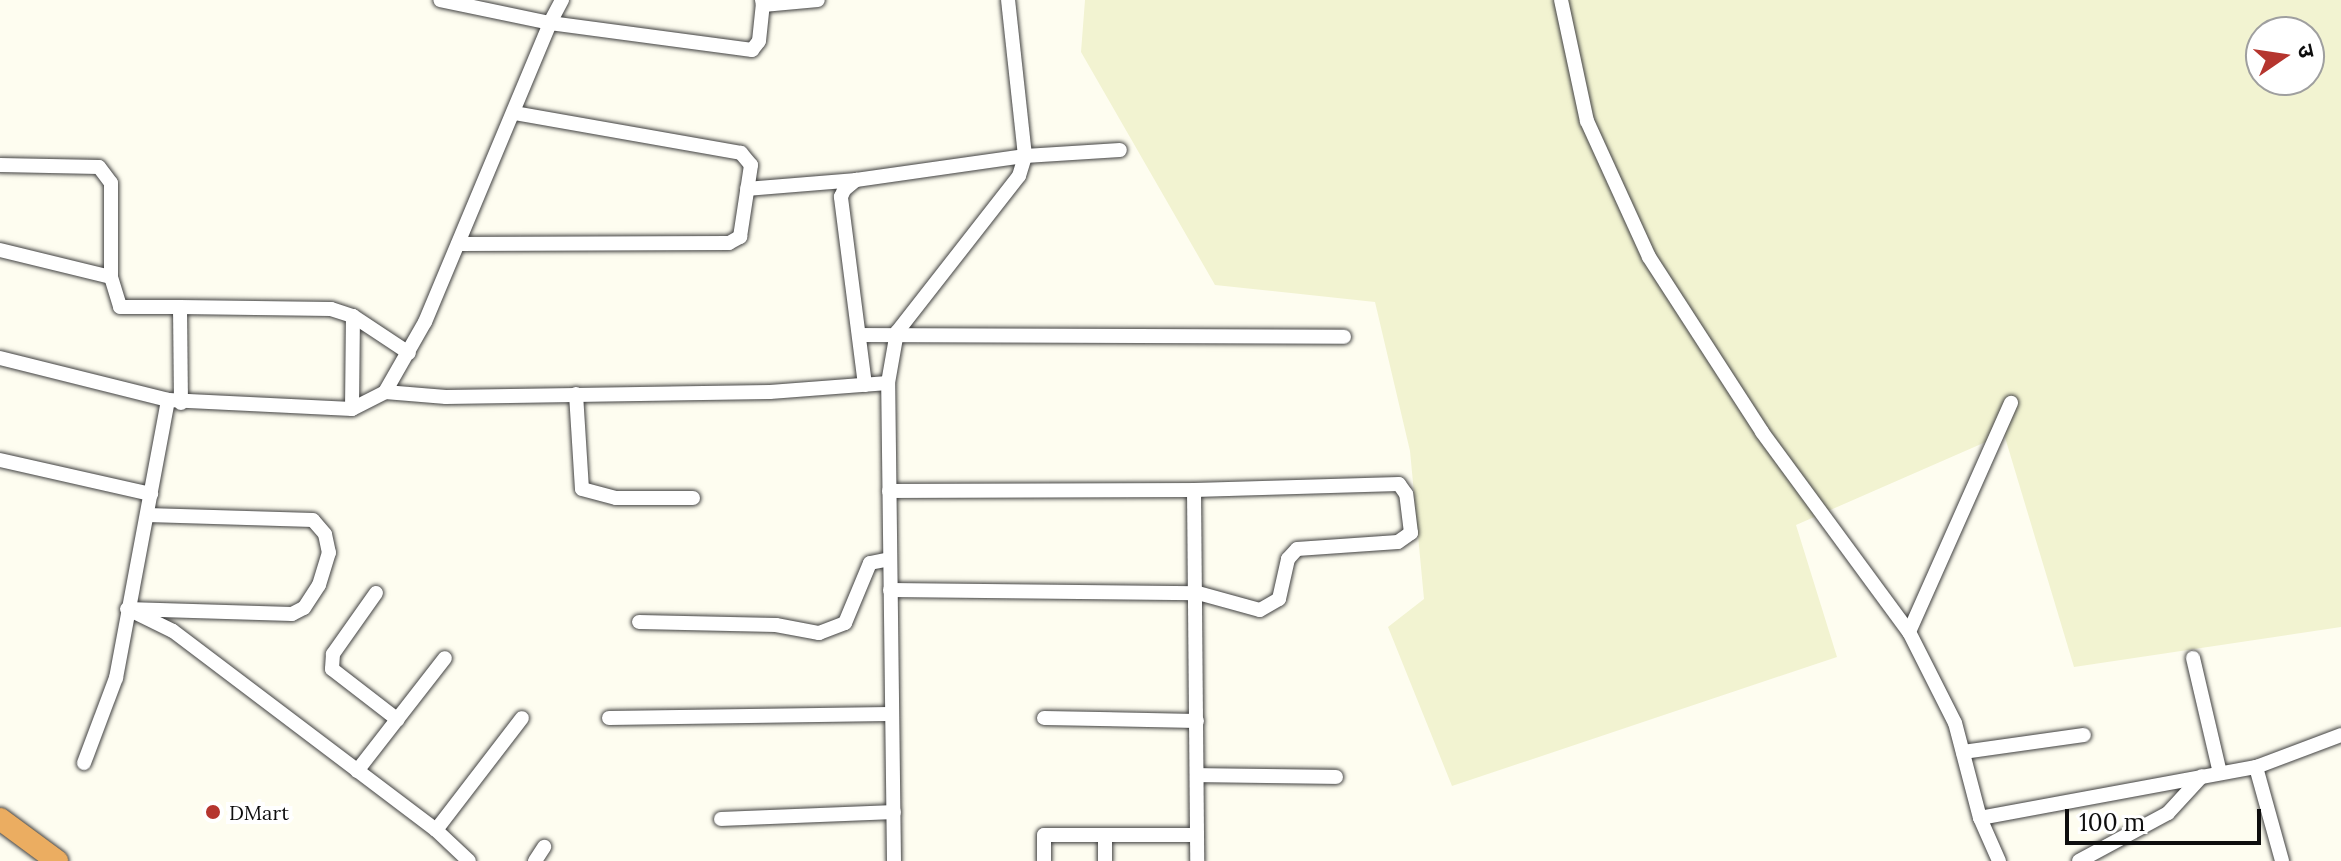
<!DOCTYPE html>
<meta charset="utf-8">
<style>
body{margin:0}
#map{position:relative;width:2341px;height:861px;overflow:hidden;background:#fefdf0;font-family:Lora,"Noto Sans Devanagari",serif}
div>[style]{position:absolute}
.farmland>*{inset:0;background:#f2f3d1}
.roads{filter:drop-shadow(0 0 2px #414141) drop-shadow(0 0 2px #414141)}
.minor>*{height:14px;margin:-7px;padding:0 7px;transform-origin:7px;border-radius:7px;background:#fff}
.highway>*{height:22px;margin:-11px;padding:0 11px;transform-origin:11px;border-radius:11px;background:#ebad61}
.dots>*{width:22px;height:22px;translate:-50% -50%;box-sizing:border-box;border:4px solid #fff;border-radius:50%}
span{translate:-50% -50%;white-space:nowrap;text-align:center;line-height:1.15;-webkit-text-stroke:8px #fff;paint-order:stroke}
.poi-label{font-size:20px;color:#0e0e0e}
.left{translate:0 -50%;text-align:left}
.north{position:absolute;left:2245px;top:16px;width:80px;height:80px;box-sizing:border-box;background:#fff;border:2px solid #9f9f9f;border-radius:50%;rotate:77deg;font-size:22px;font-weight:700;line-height:32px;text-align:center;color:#0e0e0e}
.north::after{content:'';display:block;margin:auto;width:28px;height:36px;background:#b5352e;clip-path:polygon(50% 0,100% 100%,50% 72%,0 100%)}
.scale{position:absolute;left:2065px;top:809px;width:196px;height:36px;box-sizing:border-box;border:4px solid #0e0e0e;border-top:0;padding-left:10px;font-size:24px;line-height:28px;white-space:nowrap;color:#0e0e0e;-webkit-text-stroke:6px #fff;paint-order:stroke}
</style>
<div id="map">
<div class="farmland">
<i style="clip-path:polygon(evenodd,1085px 0,2341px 0,2341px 627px,2074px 667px,2004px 434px,1796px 525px,1837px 657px,1452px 786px,1388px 627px,1424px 599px,1410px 451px,1375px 302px,1215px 285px,1081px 52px,1085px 0,2261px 32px,2309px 32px,2309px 80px,2261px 80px,2261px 32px)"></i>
</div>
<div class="roads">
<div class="minor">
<i style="left:562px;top:0;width:26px;rotate:118deg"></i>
<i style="left:550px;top:23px;width:204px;rotate:7.6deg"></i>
<i style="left:752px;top:50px;width:11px;rotate:-52deg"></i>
<i style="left:759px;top:41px;width:36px;rotate:-84deg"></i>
<i style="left:762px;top:0;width:5px;rotate:79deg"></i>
<i style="left:763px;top:5px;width:55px;rotate:-5.2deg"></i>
<i style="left:1561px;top:0;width:124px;rotate:77.9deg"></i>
<i style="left:1587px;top:121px;width:149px;rotate:65.5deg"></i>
<i style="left:1649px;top:257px;width:208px;rotate:57.1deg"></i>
<i style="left:1762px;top:432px;width:248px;rotate:53.7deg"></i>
<i style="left:0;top:165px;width:99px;rotate:1.2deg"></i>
<i style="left:99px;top:167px;width:20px;rotate:53deg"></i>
<i style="left:111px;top:183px;width:94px;rotate:90deg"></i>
<i style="left:747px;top:189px;width:109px;rotate:-4.7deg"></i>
<i style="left:458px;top:244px;width:271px;rotate:-0.2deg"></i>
<i style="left:729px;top:243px;width:13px;rotate:-29deg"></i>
<i style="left:740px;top:237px;width:73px;rotate:-81.3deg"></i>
<i style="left:751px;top:165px;width:16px;rotate:-130deg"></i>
<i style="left:741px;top:153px;width:231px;rotate:-170deg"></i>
<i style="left:0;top:250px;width:114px;rotate:13.7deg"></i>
<i style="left:111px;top:277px;width:31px;rotate:73deg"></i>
<i style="left:120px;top:307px;width:60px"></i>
<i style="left:180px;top:307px;width:96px;rotate:89.4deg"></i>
<i style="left:180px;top:307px;width:151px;rotate:0.8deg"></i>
<i style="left:331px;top:309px;width:23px;rotate:18deg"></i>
<i style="left:353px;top:316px;width:67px;rotate:33.5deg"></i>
<i style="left:859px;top:335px;width:485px;rotate:0.2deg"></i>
<i style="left:0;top:358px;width:173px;rotate:14deg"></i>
<i style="left:865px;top:385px;width:190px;rotate:-97.3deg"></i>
<i style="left:841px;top:197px;width:8px;rotate:-67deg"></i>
<i style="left:844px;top:190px;width:16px;rotate:-40deg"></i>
<i style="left:856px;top:180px;width:171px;rotate:-8.1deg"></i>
<i style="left:1025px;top:156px;width:95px;rotate:-3.6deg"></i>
<i style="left:385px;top:392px;width:81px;rotate:-60.3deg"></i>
<i style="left:425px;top:322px;width:324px;rotate:-67.3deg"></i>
<i style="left:550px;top:23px;width:112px;rotate:-168.2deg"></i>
<i style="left:576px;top:394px;width:95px;rotate:86.4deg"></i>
<i style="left:582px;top:489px;width:35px;rotate:15deg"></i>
<i style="left:616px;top:498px;width:77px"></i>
<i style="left:352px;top:409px;width:93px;rotate:-89.4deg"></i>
<i style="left:0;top:460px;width:155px;rotate:12.7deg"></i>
<i style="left:889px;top:491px;width:305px;rotate:-0.2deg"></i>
<i style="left:1194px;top:490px;width:371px;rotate:89.5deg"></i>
<i style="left:890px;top:590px;width:308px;rotate:0.6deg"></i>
<i style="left:1198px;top:593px;width:64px;rotate:15.3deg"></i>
<i style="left:1260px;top:610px;width:22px;rotate:-30deg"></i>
<i style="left:1279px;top:599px;width:41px;rotate:-77.3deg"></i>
<i style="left:1288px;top:559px;width:13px;rotate:-48deg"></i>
<i style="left:1297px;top:549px;width:101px;rotate:-4deg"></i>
<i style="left:1398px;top:542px;width:16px;rotate:-35deg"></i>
<i style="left:1411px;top:533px;width:39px;rotate:-97deg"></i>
<i style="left:1406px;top:494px;width:12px;rotate:-125deg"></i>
<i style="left:1399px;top:484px;width:205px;rotate:178.3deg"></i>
<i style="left:376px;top:593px;width:75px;rotate:125.2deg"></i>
<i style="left:333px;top:654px;width:15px;rotate:94deg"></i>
<i style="left:332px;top:669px;width:83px;rotate:37.7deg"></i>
<i style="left:127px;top:609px;width:165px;rotate:1.7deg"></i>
<i style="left:292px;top:614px;width:13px;rotate:-27deg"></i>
<i style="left:304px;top:608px;width:27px;rotate:-57deg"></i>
<i style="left:319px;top:585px;width:34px;rotate:-73deg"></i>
<i style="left:329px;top:553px;width:19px;rotate:-102deg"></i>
<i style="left:325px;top:534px;width:18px;rotate:-131deg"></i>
<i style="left:313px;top:520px;width:166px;rotate:-178.3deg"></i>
<i style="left:134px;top:612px;width:43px;rotate:26deg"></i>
<i style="left:173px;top:631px;width:330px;rotate:37.1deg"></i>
<i style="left:436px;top:830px;width:45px;rotate:43.2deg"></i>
<i style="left:639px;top:622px;width:137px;rotate:1.3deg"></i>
<i style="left:776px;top:625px;width:44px;rotate:10.5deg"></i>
<i style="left:819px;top:633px;width:28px;rotate:-21deg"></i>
<i style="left:845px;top:623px;width:65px;rotate:-67.4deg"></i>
<i style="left:870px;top:563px;width:20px;rotate:-11deg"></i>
<i style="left:2193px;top:658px;width:118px;rotate:76.8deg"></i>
<i style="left:609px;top:718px;width:280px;rotate:-0.8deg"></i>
<i style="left:1044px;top:718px;width:153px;rotate:1.1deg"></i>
<i style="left:1963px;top:752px;width:122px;rotate:-8deg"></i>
<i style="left:84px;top:763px;width:91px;rotate:-69.4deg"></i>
<i style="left:116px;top:678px;width:283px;rotate:-79.4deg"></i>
<i style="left:168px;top:400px;width:184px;rotate:2.8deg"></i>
<i style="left:352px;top:409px;width:37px;rotate:-27deg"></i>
<i style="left:385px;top:392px;width:61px;rotate:4.7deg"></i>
<i style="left:446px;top:397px;width:324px;rotate:-0.9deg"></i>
<i style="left:770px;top:392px;width:118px;rotate:-4.4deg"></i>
<i style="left:2256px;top:767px;width:98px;rotate:74.5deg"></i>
<i style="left:357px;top:771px;width:143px;rotate:-52.1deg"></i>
<i style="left:1197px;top:775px;width:139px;rotate:0.8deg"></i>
<i style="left:1980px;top:818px;width:281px;rotate:-10.5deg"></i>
<i style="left:2256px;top:767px;width:91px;rotate:-20.6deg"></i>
<i style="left:721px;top:819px;width:173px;rotate:-2.3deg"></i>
<i style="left:436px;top:830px;width:141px;rotate:-52.5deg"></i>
<i style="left:1105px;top:836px;width:25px;rotate:90deg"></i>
<i style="left:535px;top:861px;width:17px;rotate:-57deg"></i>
<i style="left:894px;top:861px;width:478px;rotate:-90.7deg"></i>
<i style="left:888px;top:383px;width:52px;rotate:-80deg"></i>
<i style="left:897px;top:332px;width:198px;rotate:-52deg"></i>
<i style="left:1019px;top:176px;width:21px;rotate:-73deg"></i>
<i style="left:1025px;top:156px;width:157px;rotate:-96.2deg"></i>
<i style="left:1044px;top:861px;width:26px;rotate:-90deg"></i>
<i style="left:1044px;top:835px;width:152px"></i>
<i style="left:1999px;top:861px;width:47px;rotate:-113.8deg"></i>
<i style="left:1980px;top:818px;width:98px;rotate:-104.7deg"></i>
<i style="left:1955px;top:723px;width:102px;rotate:-116.8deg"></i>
<i style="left:1909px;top:632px;width:251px;rotate:-66deg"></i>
<i style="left:2079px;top:861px;width:101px;rotate:-28.3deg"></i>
<i style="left:2168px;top:813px;width:50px;rotate:-47.4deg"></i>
</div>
<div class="highway">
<i style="left:0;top:819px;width:71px;rotate:36.4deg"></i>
</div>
</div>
<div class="dots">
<i style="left:213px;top:812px;background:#b5352e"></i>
</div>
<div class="poi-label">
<span class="left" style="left:229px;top:812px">DMart</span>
</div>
<div class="north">उ</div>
<div class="scale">100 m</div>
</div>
